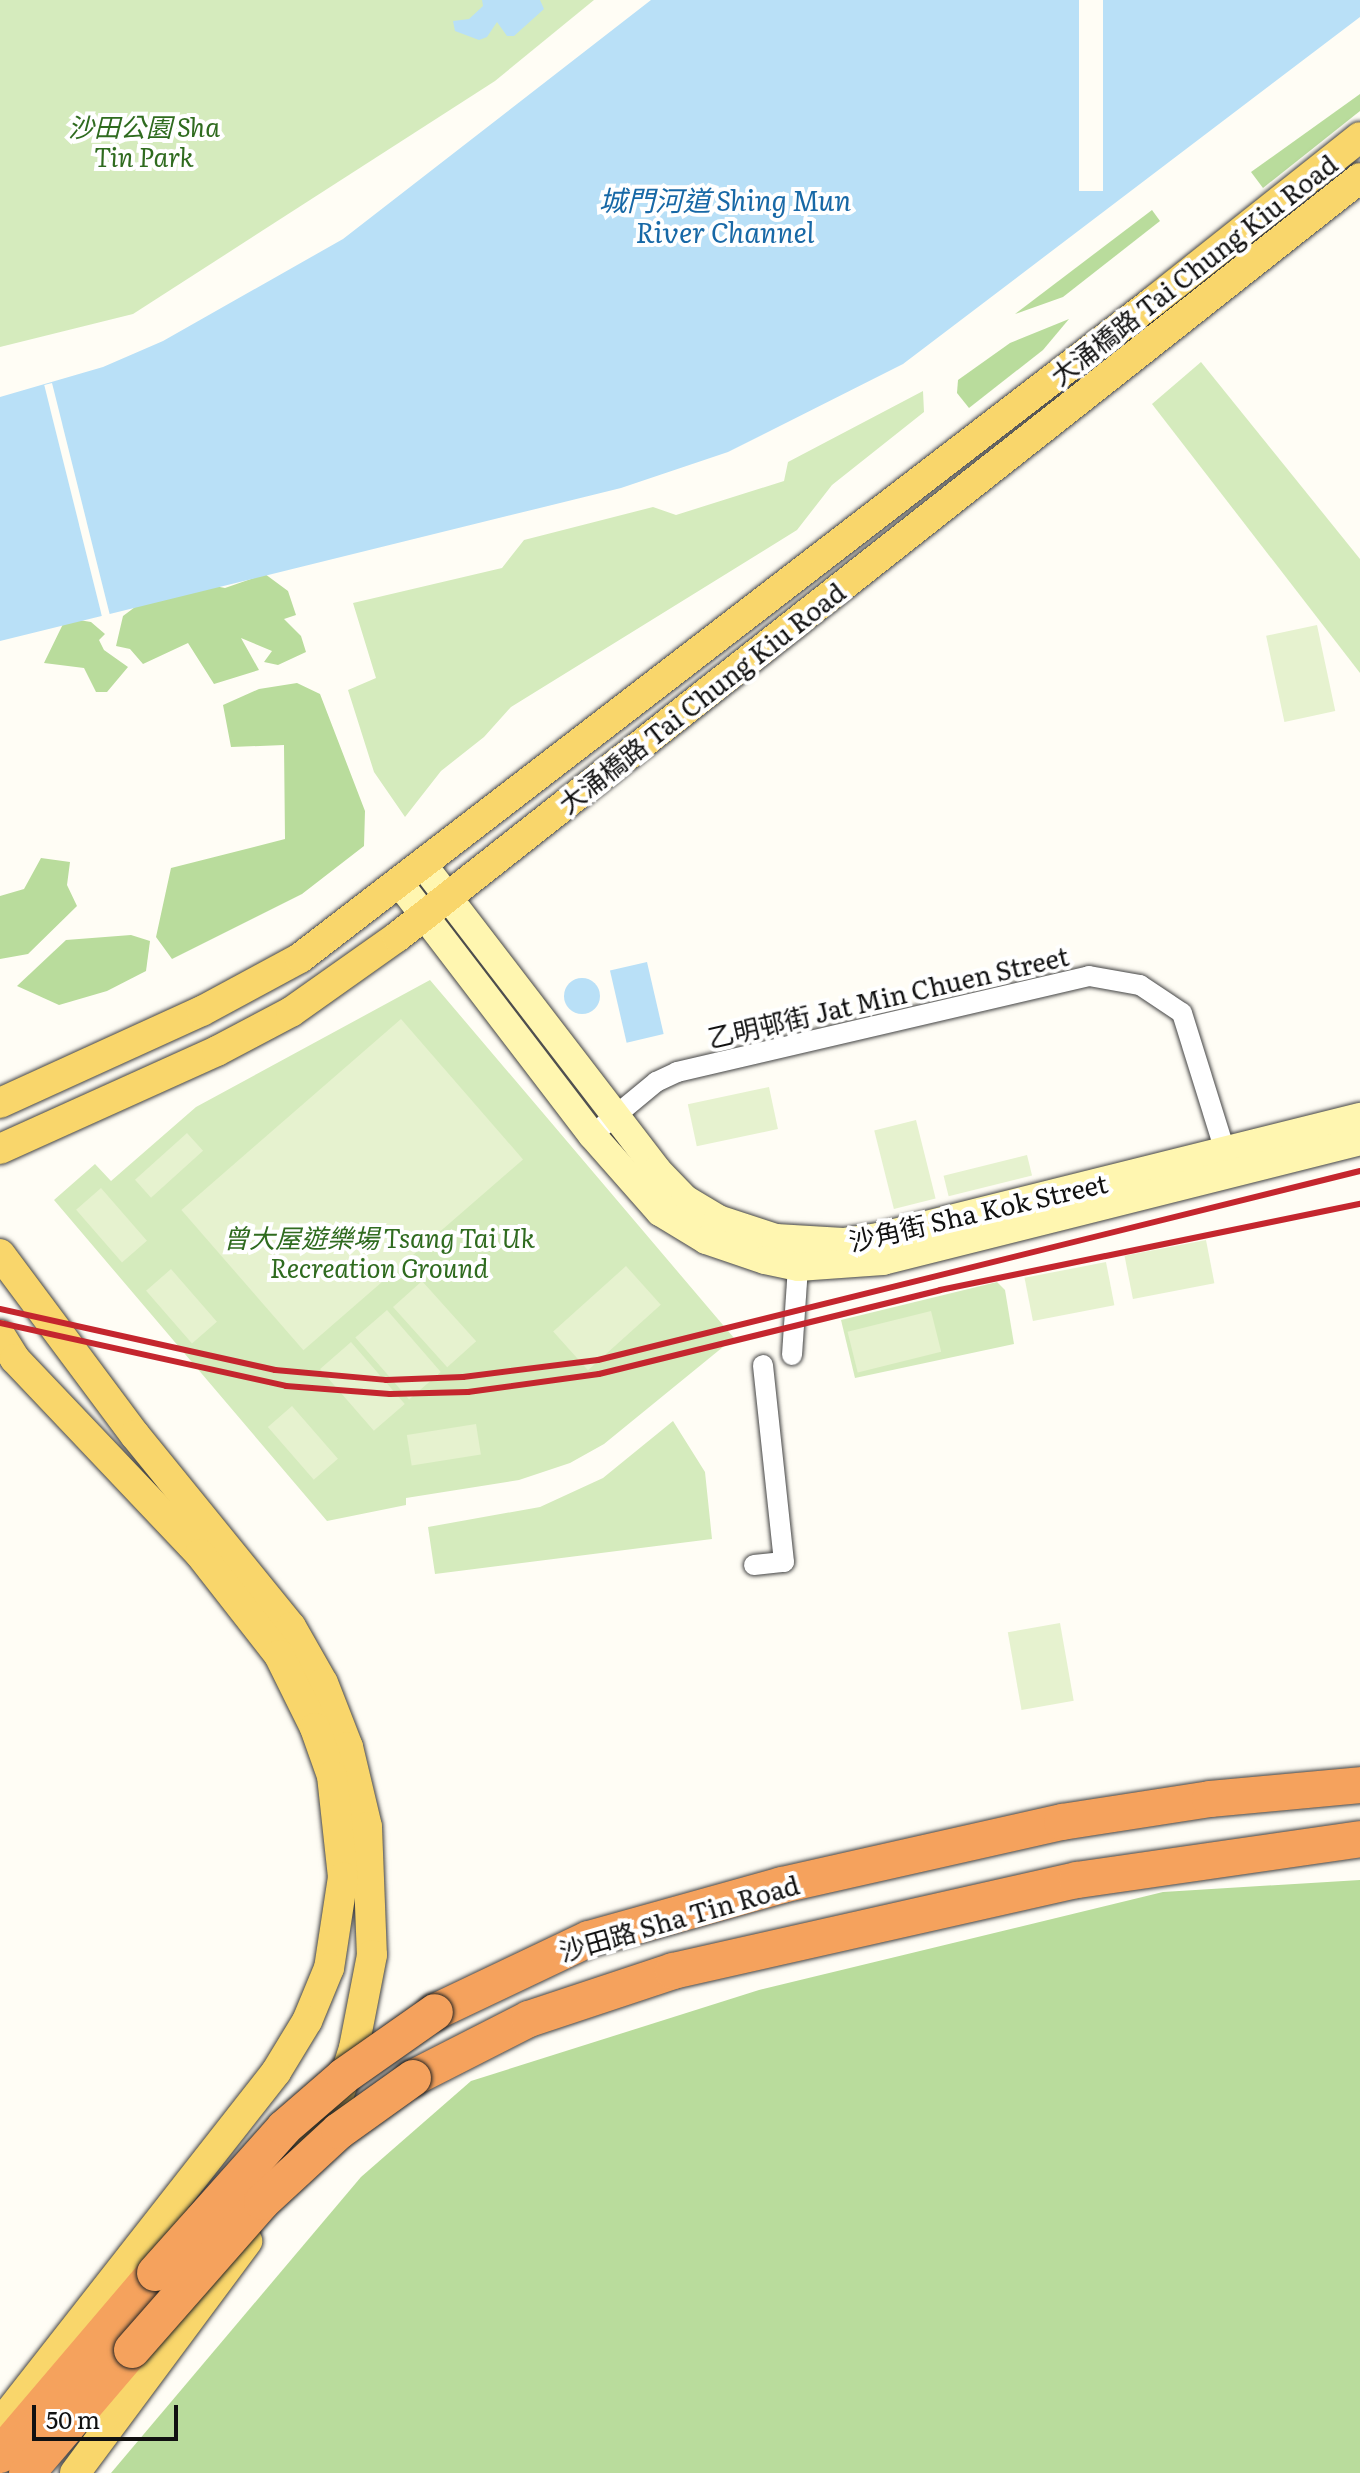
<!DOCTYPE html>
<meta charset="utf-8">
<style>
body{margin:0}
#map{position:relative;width:1360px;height:2473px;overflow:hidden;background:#fffdf5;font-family:Literata,"Noto Sans TC",serif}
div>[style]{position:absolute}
.green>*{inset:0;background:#d5ebbd}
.forest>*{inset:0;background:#b9dc9c}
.pitch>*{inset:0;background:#e6f2cf;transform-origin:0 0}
.water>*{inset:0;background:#b9e0f7;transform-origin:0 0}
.round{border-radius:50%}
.pier>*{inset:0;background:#fffdf5;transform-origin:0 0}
.roads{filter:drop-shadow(0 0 2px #444) drop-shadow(0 0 2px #444)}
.minor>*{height:20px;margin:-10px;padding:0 10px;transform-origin:10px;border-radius:10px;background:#fff}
.secondary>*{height:28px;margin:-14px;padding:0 14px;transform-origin:14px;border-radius:14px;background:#fff6b0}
.primary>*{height:30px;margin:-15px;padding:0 15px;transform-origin:15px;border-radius:15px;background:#f9d66b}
.motorway>*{height:36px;margin:-18px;padding:0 18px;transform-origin:18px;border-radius:18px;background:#f5a25d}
.rail>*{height:6px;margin:-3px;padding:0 3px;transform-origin:3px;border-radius:3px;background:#c4262e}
.bridges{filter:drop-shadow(0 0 2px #222) drop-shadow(0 0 2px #222)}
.motorway-bridge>*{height:36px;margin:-18px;padding:0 18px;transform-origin:18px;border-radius:18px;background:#f5a25d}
span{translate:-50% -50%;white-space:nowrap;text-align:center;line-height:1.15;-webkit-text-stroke:8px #fff;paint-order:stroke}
.park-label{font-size:26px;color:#2f6b1f;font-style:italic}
.street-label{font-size:26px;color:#111}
.water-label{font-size:28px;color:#1768a6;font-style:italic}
.scale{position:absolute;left:32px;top:2405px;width:146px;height:36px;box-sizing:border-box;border:4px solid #111;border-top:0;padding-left:10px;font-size:24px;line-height:28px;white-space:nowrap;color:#111;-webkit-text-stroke:6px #fff;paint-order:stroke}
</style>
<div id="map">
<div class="green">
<i style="clip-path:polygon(0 0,594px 0,495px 81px,133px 314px,0 347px)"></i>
<i style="clip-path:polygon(1201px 362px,1360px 559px,1360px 673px,1152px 404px)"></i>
<i style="clip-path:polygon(923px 391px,924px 412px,832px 485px,797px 530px,511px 707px,484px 737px,441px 771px,405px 817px,374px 772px,348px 690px,376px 678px,353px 603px,502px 568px,524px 540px,653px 507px,676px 515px,784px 481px,788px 462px)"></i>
<i style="clip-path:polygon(430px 980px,734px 1338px,604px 1444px,570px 1463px,519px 1480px,406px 1498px,406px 1505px,327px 1521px,54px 1200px,95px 1164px,111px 1181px,196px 1107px)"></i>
<i style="clip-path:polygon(997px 1282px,1005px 1290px,1014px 1344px,855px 1378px,841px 1320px)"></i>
<i style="clip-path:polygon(673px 1421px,705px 1472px,712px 1539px,435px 1574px,428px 1527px,540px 1507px,603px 1478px)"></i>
</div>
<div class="forest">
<i style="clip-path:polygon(1360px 94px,1360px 111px,1263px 188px,1251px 172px)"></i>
<i style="clip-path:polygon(1152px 210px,1160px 221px,1063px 297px,1015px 314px)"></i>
<i style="clip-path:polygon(1069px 319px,1043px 350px,969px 408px,957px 393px,958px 380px,1010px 343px)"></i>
<i style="clip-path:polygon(265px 574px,288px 591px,296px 615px,284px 619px,301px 636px,306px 652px,278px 665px,264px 662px,272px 651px,241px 638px,259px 670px,214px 684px,188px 643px,143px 664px,130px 649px,116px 646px,123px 616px,174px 578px,225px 588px)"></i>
<i style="clip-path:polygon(73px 619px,91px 622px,105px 634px,99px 640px,104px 650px,128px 667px,107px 692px,96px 692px,84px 668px,44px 663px,63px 624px)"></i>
<i style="clip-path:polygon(297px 683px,320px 694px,365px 811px,364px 846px,302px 894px,172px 959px,156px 937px,171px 868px,285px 839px,284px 745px,231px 747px,223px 705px,259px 689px)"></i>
<i style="clip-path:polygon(41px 858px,70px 862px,67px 885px,77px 906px,28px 954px,0 959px,0 896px,24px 889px)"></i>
<i style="clip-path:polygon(131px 935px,150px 941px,146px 971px,107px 991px,59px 1005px,17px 986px,66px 940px)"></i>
<i style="clip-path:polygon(1360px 1880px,1360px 2473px,111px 2473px,361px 2177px,471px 2081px,759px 1990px,1163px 1892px)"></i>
</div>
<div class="pitch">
<i style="left:1317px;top:625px;width:88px;height:52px;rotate:78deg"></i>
<i style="left:401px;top:1019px;width:186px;height:291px;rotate:49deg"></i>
<i style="left:769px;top:1087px;width:43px;height:83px;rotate:78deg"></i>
<i style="left:916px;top:1120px;width:81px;height:43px;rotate:76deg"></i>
<i style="left:187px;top:1133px;width:24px;height:70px;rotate:48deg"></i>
<i style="left:1027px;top:1155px;width:21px;height:86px;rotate:76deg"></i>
<i style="left:101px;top:1188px;width:70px;height:33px;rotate:49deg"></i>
<i style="left:1206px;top:1240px;width:44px;height:83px;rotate:79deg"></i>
<i style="left:1106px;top:1262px;width:44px;height:83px;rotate:79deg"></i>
<i style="left:626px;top:1266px;width:52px;height:98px;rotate:48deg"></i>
<i style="left:171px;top:1269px;width:70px;height:33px;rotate:49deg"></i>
<i style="left:422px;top:1281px;width:81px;height:39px;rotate:48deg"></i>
<i style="left:387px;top:1310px;width:82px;height:42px;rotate:49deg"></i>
<i style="left:931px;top:1311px;width:42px;height:86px;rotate:76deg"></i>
<i style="left:351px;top:1342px;width:82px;height:41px;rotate:49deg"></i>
<i style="left:292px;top:1406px;width:70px;height:32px;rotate:49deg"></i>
<i style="left:476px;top:1424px;width:31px;height:70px;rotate:81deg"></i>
<i style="left:1060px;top:1623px;width:79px;height:53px;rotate:80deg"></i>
</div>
<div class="water">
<i style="clip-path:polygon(482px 0,540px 0,544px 9px,514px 36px,507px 36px,497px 22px,487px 37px,479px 40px,455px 31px,453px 21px,469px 19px,483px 6px)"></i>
<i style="clip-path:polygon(651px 0,1360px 0,1360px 17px,903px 364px,728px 452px,621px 488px,0 641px,0 397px,103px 367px,163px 341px,343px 239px)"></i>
<i style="left:647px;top:962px;width:74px;height:38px;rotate:77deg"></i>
<i class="round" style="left:564px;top:978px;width:36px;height:36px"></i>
</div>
<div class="pier">
<i style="left:1079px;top:0;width:24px;height:191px"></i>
<i style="left:52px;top:383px;width:241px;height:8px;rotate:76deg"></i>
</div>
<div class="roads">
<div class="minor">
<i style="left:592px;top:1135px;width:83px;rotate:-39.6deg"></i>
<i style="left:656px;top:1082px;width:23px;rotate:-25deg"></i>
<i style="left:677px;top:1072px;width:423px;rotate:-13.1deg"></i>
<i style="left:1089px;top:976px;width:52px;rotate:10deg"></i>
<i style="left:1140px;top:985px;width:50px;rotate:33.7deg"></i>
<i style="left:1182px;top:1013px;width:155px;rotate:72.7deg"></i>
<i style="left:792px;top:1355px;width:88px;rotate:-86.1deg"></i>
<i style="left:754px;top:1565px;width:30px;rotate:-6deg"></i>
<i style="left:784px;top:1562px;width:198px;rotate:-96.1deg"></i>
</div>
<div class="secondary">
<i style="left:424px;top:866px;width:383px;rotate:52.5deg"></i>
<i style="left:657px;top:1170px;width:40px;rotate:46deg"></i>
<i style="left:685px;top:1199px;width:39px;rotate:31deg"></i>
<i style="left:718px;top:1219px;width:61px;rotate:18.1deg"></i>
<i style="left:776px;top:1238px;width:67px;rotate:3.4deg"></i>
<i style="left:843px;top:1242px;width:35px;rotate:-8deg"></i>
<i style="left:878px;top:1237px;width:497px;rotate:-14deg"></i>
<i style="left:400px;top:884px;width:316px;rotate:52.6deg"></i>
<i style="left:592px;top:1135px;width:103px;rotate:48.6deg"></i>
<i style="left:660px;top:1212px;width:54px;rotate:31.3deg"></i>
<i style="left:706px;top:1240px;width:62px;rotate:18.7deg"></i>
<i style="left:765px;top:1260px;width:34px;rotate:12deg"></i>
<i style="left:798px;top:1267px;width:85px;rotate:-4deg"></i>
<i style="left:883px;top:1261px;width:492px;rotate:-14.1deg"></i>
</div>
<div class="primary">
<i style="left:0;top:1103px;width:222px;rotate:-24.5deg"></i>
<i style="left:202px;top:1011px;width:111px;rotate:-28.4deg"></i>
<i style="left:300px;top:958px;width:1077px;rotate:-37.57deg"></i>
<i style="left:1154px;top:301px;width:263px;rotate:-38.5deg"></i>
<i style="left:0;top:1149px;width:238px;rotate:-24.3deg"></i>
<i style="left:217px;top:1051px;width:84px;rotate:-27.8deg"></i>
<i style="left:291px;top:1012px;width:130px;rotate:-35.3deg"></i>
<i style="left:397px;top:937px;width:1226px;rotate:-38.24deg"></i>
<i style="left:0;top:1254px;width:226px;rotate:53.3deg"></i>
<i style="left:135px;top:1435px;width:247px;rotate:50.9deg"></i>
<i style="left:291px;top:1627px;width:64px;rotate:60.3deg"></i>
<i style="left:323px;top:1683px;width:69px;rotate:68.7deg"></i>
<i style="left:348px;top:1747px;width:82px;rotate:76.6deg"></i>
<i style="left:367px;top:1827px;width:128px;rotate:87.8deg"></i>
<i style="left:372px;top:1955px;width:95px;rotate:101deg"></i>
<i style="left:354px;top:2048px;width:56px;rotate:107.8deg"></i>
<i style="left:337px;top:2101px;width:59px;rotate:120.5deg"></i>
<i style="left:0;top:1335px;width:28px;rotate:58deg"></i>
<i style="left:15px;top:1359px;width:269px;rotate:46.5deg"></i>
<i style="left:200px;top:1554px;width:128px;rotate:52deg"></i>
<i style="left:279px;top:1655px;width:81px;rotate:63.7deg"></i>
<i style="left:315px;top:1728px;width:51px;rotate:70.5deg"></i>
<i style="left:332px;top:1776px;width:102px;rotate:83.8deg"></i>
<i style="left:343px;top:1877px;width:92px;rotate:98.7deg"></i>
<i style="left:329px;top:1968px;width:57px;rotate:112.5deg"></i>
<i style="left:307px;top:2021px;width:60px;rotate:121.3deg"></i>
<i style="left:276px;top:2072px;width:447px;rotate:128.1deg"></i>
<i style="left:75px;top:2473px;width:289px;rotate:-53.4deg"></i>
</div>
<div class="motorway">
<i style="left:435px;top:2012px;width:170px;rotate:-25.4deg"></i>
<i style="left:589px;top:1939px;width:200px;rotate:-15.6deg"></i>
<i style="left:782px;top:1885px;width:287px;rotate:-12.7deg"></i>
<i style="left:1062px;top:1822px;width:150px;rotate:-8.8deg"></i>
<i style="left:1210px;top:1799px;width:151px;rotate:-5.3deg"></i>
<i style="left:413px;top:2078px;width:130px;rotate:-27deg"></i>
<i style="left:529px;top:2019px;width:152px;rotate:-18.4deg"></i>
<i style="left:673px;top:1971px;width:414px;rotate:-12.7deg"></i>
<i style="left:1077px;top:1880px;width:286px;rotate:-8.2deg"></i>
<i style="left:0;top:2455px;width:239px;rotate:-49.6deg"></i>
<i style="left:27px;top:2473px;width:162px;rotate:-49.5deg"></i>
</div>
</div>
<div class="rail">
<i style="left:0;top:1309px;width:282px;rotate:12.5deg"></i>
<i style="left:275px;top:1370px;width:111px;rotate:5.1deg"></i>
<i style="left:386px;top:1380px;width:77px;rotate:-2.2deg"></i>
<i style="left:463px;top:1377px;width:136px;rotate:-7.2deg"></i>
<i style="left:598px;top:1360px;width:785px;rotate:-13.93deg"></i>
<i style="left:0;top:1323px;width:293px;rotate:12.4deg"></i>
<i style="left:286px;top:1386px;width:104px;rotate:4.4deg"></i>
<i style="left:390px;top:1394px;width:78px;rotate:-1.5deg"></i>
<i style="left:468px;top:1392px;width:132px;rotate:-7.8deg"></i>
<i style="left:599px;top:1374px;width:351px;rotate:-13.8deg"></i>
<i style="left:940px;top:1290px;width:429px;rotate:-11.6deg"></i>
</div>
<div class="bridges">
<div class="motorway-bridge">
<i style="left:155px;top:2273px;width:194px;rotate:-48.3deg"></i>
<i style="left:284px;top:2128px;width:79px;rotate:-40.9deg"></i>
<i style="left:344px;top:2076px;width:111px;rotate:-35.1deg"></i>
<i style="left:132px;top:2350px;width:197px;rotate:-48.7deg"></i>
<i style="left:262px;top:2202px;width:105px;rotate:-42.7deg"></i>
<i style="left:339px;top:2131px;width:91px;rotate:-35.6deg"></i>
</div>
</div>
<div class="park-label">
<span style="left:144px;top:141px">沙田公園 Sha<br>Tin Park</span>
<span style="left:379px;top:1252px">曾大屋遊樂場 Tsang Tai Uk<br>Recreation Ground</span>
</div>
<div class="street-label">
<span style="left:1193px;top:269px;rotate:-38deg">大涌橋路 Tai Chung Kiu Road</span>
<span style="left:701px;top:697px;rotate:-38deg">大涌橋路 Tai Chung Kiu Road</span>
<span style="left:888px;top:996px;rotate:-13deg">乙明邨街 Jat Min Chuen Street</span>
<span style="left:978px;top:1211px;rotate:-13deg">沙角街 Sha Kok Street</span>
<span style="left:679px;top:1917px;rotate:-16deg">沙田路 Sha Tin Road</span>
</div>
<div class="water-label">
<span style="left:725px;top:215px">城門河道 Shing Mun<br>River Channel</span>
</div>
<div class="scale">50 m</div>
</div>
